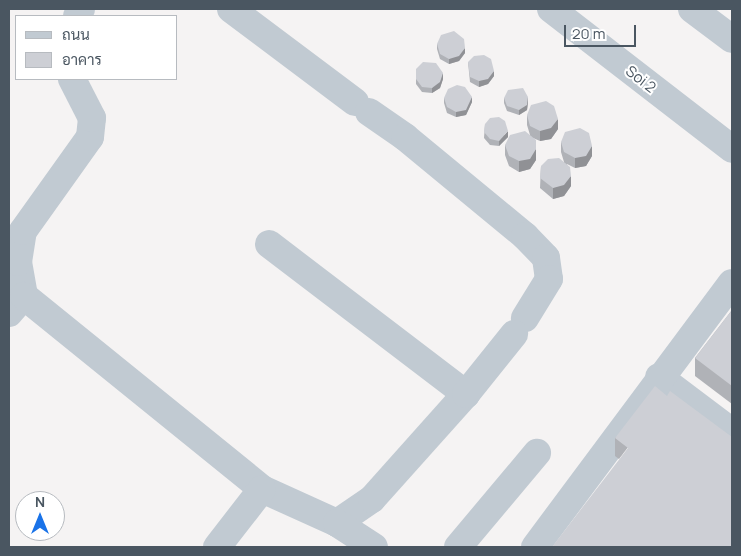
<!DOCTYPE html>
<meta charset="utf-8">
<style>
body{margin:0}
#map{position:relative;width:741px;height:556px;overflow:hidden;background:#f5f3f3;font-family:Manrope,Sarabun,sans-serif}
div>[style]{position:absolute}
.minor>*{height:28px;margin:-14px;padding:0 14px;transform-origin:14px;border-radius:14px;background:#c1cad2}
.wall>*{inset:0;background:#b0b2b7}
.shaded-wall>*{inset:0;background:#909195}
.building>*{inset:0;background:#cdcfd5}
span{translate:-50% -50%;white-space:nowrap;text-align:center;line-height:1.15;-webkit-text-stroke:4px #fff;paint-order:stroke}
.street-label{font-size:15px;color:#4a5661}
.frame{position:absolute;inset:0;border:10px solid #4a5661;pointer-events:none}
.legend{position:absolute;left:15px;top:15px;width:162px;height:65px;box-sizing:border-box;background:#fff;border:1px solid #b7bbc0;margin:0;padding:6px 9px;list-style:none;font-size:15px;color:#4a5661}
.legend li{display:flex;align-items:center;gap:10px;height:25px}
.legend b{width:25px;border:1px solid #b7bbc0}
.north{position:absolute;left:15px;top:491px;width:50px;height:50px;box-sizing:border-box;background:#fff;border:1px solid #b7bbc0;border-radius:50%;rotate:0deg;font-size:14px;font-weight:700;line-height:20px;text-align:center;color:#4a5661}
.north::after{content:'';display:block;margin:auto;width:18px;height:22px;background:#1a73e8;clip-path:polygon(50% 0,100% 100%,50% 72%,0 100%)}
.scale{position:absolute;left:564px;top:25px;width:72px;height:22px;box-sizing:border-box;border:2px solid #4a5661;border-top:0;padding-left:6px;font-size:15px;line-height:18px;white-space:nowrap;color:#4a5661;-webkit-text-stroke:4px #fff;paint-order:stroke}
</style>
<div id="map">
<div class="minor">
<i style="left:231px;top:9px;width:155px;rotate:36.9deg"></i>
<i style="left:551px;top:9px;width:229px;rotate:37.7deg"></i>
<i style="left:692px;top:9px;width:50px;rotate:36.9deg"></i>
<i style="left:77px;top:16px;width:8px;rotate:-60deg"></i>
<i style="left:369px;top:112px;width:44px;rotate:34.8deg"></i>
<i style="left:405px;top:137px;width:156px;rotate:39.5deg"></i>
<i style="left:525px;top:236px;width:30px;rotate:46deg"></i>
<i style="left:546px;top:258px;width:21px;rotate:82deg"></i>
<i style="left:549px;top:279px;width:46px;rotate:121.6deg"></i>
<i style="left:269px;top:244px;width:248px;rotate:37.3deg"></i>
<i style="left:24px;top:296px;width:35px;rotate:-100deg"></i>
<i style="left:18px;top:262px;width:31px;rotate:-81deg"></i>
<i style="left:23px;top:231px;width:115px;rotate:-54.5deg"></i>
<i style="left:90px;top:137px;width:19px;rotate:-84deg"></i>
<i style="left:92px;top:118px;width:44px;rotate:-117.1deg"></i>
<i style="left:9px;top:313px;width:23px;rotate:-49deg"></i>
<i style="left:24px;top:296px;width:306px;rotate:39deg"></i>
<i style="left:262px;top:489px;width:82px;rotate:24.4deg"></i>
<i style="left:337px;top:523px;width:42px;rotate:-34.4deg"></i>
<i style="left:372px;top:499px;width:141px;rotate:-48.2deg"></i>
<i style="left:466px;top:394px;width:77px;rotate:-51.3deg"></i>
<i style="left:659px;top:377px;width:91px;rotate:37deg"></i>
<i style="left:337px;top:523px;width:44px;rotate:33deg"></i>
<i style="left:217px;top:547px;width:73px;rotate:-52.2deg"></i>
<i style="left:458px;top:547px;width:123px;rotate:-50deg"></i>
<i style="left:535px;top:547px;width:329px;rotate:-53.3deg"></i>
</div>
<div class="wall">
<i style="clip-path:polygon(437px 44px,465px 53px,459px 61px,449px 64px,440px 59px,437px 49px)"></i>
<i style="clip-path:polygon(468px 62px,494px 76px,488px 84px,479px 87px,470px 82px)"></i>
<i style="clip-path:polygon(416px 79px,443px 79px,440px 88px,432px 93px,422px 92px,416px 84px)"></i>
<i style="clip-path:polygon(444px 98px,472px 102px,466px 115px,456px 117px,447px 113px,444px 103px)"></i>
<i style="clip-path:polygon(504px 98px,528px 102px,527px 110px,519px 115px,507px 111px,504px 103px)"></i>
<i style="clip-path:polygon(527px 115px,558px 129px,551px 139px,540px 141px,533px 138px,536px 160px,530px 169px,519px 172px,509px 166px,505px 155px,505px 145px,530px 135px,527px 125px)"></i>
<i style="clip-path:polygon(485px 124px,508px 137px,499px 146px,490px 145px,484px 138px)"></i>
<i style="clip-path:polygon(561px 142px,592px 156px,586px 166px,575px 168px,567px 164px,571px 186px,564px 196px,553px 199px,540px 188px,541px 166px,564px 162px,561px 152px)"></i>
<i style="clip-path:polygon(732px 310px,732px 404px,695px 376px,695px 358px)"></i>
<i style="clip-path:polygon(667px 396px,619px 459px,615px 456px,615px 438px)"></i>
</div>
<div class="shaded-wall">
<i style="clip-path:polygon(465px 48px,465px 53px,459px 61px,449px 64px,449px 59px)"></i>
<i style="clip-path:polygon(494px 71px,494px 76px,488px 84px,479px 87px,479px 81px)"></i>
<i style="clip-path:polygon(443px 73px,443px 79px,440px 88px,432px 93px,432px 88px)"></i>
<i style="clip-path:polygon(472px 97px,472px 102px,466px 115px,456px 117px,456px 112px)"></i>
<i style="clip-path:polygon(528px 97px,528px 102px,527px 110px,519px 115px,519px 110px)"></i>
<i style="clip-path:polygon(558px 119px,558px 129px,551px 139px,540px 141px,540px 131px)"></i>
<i style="clip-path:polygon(508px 131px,508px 137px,499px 146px,499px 141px)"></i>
<i style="clip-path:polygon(592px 146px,592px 156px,586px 166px,575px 168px,575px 158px)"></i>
<i style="clip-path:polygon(536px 149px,536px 160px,530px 169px,519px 172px,519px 161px)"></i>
<i style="clip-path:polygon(571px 176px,571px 186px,564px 196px,553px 199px,553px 188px)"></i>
</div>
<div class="building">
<i style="clip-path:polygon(454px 31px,464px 39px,465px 48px,459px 56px,449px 59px,440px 54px,437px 44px,441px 35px)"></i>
<i style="clip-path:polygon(484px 55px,491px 59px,494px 71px,488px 79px,479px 81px,470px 77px,468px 62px,474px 56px)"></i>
<i style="clip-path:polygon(423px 62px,436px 63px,443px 73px,440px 82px,432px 88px,422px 87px,416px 79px,416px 69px)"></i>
<i style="clip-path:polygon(457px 85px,465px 87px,472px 97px,466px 110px,456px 112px,447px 107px,444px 98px,448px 89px)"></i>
<i style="clip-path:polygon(523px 88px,528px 97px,527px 105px,519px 110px,507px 106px,504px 98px,508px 90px)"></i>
<i style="clip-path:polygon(546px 101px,554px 106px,558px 119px,551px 128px,540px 131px,530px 126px,527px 115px,531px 105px)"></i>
<i style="clip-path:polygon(499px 117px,505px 121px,508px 131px,499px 141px,490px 139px,484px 132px,485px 124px,490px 118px)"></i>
<i style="clip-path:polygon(580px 128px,589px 133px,592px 146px,586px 156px,575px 158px,564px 152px,561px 142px,565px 132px)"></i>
<i style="clip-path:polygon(525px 131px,536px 140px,536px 149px,530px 159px,519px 161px,509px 156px,505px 145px,510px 135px)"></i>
<i style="clip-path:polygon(559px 158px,570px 167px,571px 176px,564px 185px,553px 188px,540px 178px,541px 166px,548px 159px)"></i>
<i style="clip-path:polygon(732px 310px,732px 386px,695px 358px)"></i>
<i style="clip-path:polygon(655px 386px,667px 396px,670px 391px,732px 437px,732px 547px,552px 547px,628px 448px,615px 438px)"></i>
</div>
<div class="street-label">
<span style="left:641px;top:79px;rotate:38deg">Soi 2</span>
</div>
<div class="frame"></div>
<ul class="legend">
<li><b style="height:6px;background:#c1cad2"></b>ถนน</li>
<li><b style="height:14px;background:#cdcfd5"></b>อาคาร</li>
</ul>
<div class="north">N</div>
<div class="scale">20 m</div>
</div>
